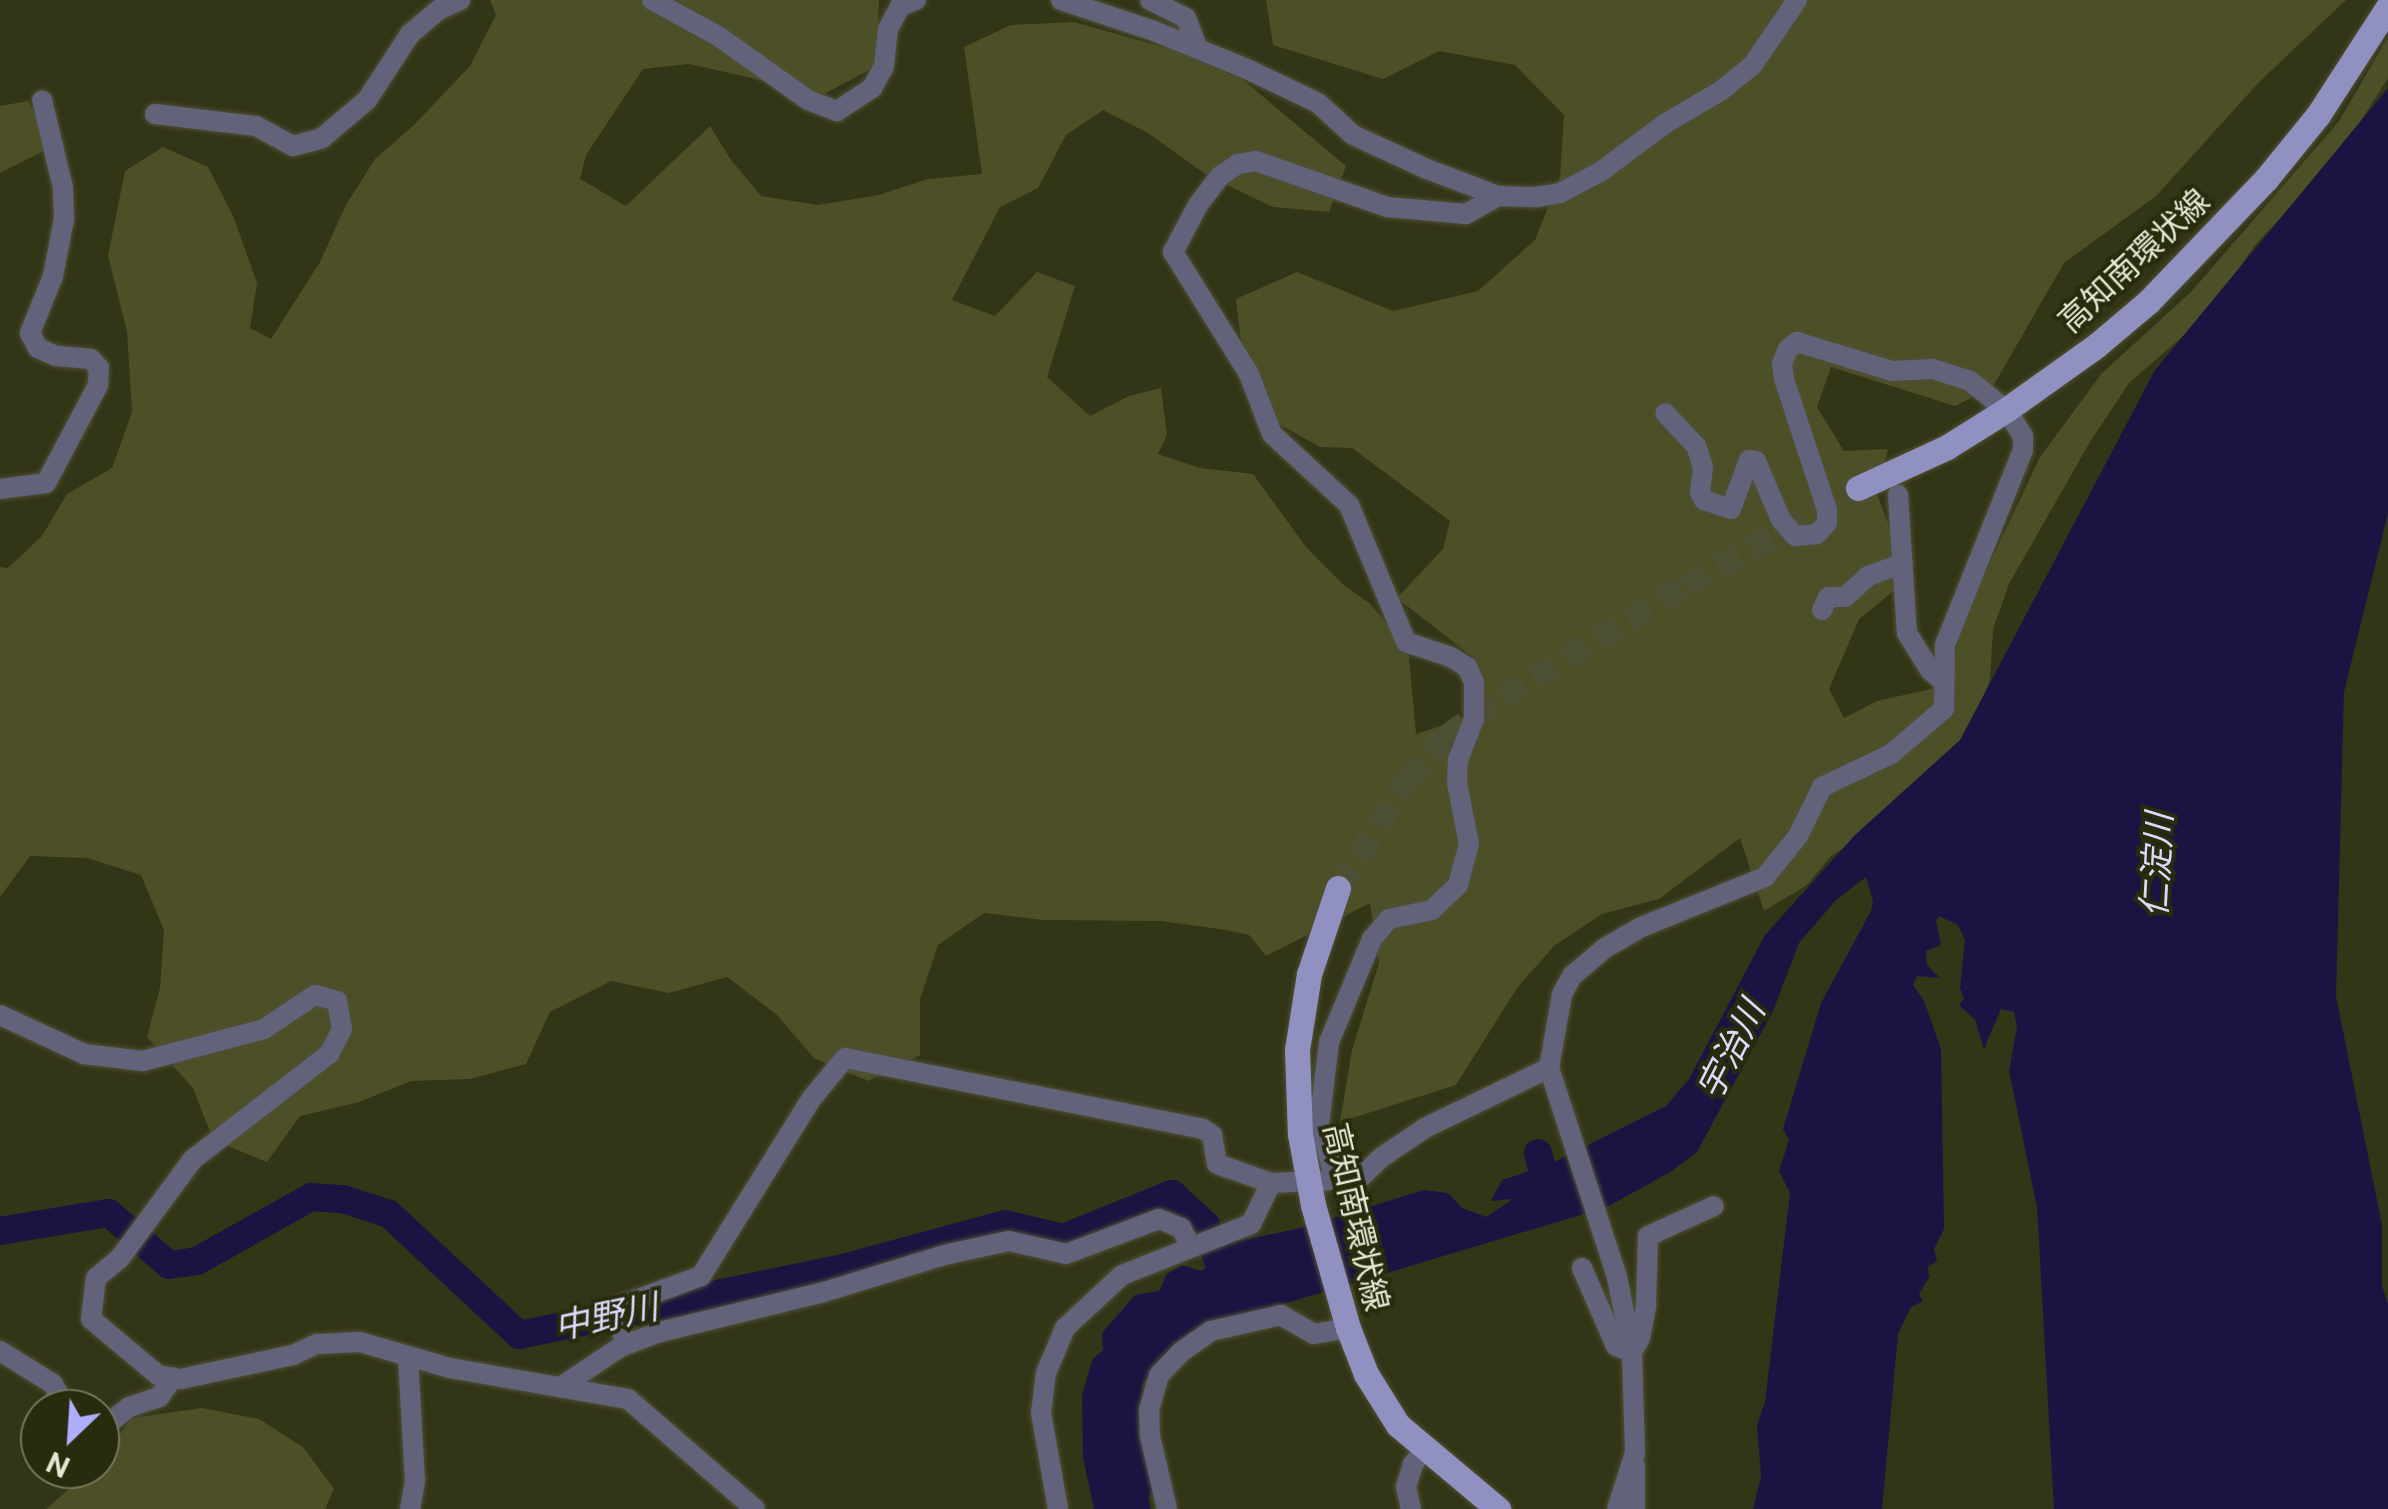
<!DOCTYPE html>
<meta charset="utf-8">
<style>
body{margin:0}
#map{position:relative;width:2388px;height:1509px;overflow:hidden;background:#333517;font-family:"Public Sans","Noto Sans JP",sans-serif}
div>[style]{position:absolute}
.green>*{inset:0;background:#4d5026}
.water>*{inset:0;background:#1b1442}
.river>*{height:28px;margin:-14px;padding:0 14px;transform-origin:14px;border-radius:14px;background:#1b1442}
.major-tunnel>*{height:25px;margin-top:-12.5px;transform-origin:0;background:repeating-linear-gradient(90deg,#4e5034 0 25px,transparent 0 37px)}
.roads{filter:drop-shadow(0 0 2px #4f5135) drop-shadow(0 0 2px #4f5135)}
.minor>*{height:20px;margin:-10px;padding:0 10px;transform-origin:10px;border-radius:10px;background:#62637a}
.major>*{height:25px;margin:-12.5px;padding:0 12.5px;transform-origin:12.5px;border-radius:12.5px;background:#9090c1}
span{translate:-50% -50%;white-space:nowrap;text-align:center;line-height:1.15;-webkit-text-stroke:8px #292b0d;paint-order:stroke}
.street-label{font-size:32px;color:#e5e7d5}
.water-label{font-size:35px;color:#dadbfc;font-style:italic}
.north{position:absolute;left:20px;top:1389px;width:100px;height:100px;box-sizing:border-box;background:#292b0d;border:2px solid #74765d;border-radius:50%;rotate:205deg;font-size:28px;font-weight:700;line-height:40px;text-align:center;color:#e5e7d5}
.north::after{content:'';display:block;margin:auto;width:35px;height:45px;background:#afaefa;clip-path:polygon(50% 0,100% 100%,50% 72%,0 100%)}
</style>
<div id="map">
<div class="green">
<i style="clip-path:polygon(490px 0,879px 0,878px 27px,888px 60px,824px 94px,689px 64px,643px 69px,586px 155px,580px 179px,626px 206px,710px 126px,731px 160px,761px 196px,818px 205px,879px 195px,928px 179px,982px 174px,964px 47px,1011px 25px,1074px 22px,1170px 49px,1242px 79px,1346px 166px,1329px 212px,1273px 207px,1208px 176px,1148px 133px,1103px 110px,1066px 135px,1038px 188px,1000px 207px,952px 300px,995px 316px,1037px 272px,1075px 286px,1047px 377px,1090px 416px,1129px 396px,1161px 388px,1167px 435px,1158px 454px,1200px 468px,1253px 474px,1306px 547px,1345px 586px,1369px 603px,1408px 646px,1416px 734px,1462px 719px,1474px 658px,1397px 598px,1443px 549px,1450px 521px,1352px 448px,1320px 447px,1257px 412px,1242px 353px,1236px 299px,1297px 272px,1393px 311px,1478px 291px,1535px 240px,1560px 177px,1564px 115px,1515px 65px,1439px 51px,1383px 79px,1273px 45px,1266px 0,2346px 0,2260px 81px,2156px 196px,2064px 263px,1992px 388px,1955px 406px,1831px 367px,1817px 407px,1844px 451px,1888px 449px,1877px 494px,1897px 548px,1901px 585px,1859px 619px,1829px 689px,1844px 718px,1877px 701px,1949px 685px,1963px 620px,2040px 457px,2102px 373px,2191px 292px,2339px 121px,2388px 37px,2388px 78px,2336px 160px,2255px 245px,2206px 316px,2129px 383px,2090px 442px,2009px 584px,1993px 629px,1990px 680px,1972px 726px,1951px 764px,1869px 832px,1831px 856px,1807px 885px,1764px 911px,1740px 838px,1659px 899px,1602px 914px,1554px 946px,1517px 988px,1456px 1085px,1340px 1122px,1352px 1050px,1379px 963px,1370px 903px,1266px 956px,1249px 935px,1226px 930px,1161px 921px,1043px 920px,984px 913px,938px 945px,920px 999px,920px 1055px,868px 1081px,814px 1058px,776px 1014px,727px 977px,669px 993px,611px 981px,550px 1012px,526px 1064px,470px 1079px,411px 1081px,359px 1102px,300px 1116px,267px 1162px,213px 1140px,193px 1088px,147px 1037px,160px 988px,164px 930px,141px 875px,87px 858px,30px 856px,0 897px,0 567px,8px 568px,42px 536px,67px 494px,112px 468px,132px 412px,127px 332px,108px 256px,125px 171px,163px 147px,208px 167px,234px 218px,257px 283px,250px 328px,271px 339px,320px 262px,346px 205px,375px 159px,413px 126px,470px 66px,496px 15px)"></i>
<i style="clip-path:polygon(28px 101px,52px 147px,0 173px,0 106px)"></i>
<i style="clip-path:polygon(202px 1408px,259px 1419px,303px 1447px,334px 1489px,325px 1509px,46px 1509px,92px 1469px,100px 1469px,100px 1459px,132px 1418px)"></i>
</div>
<div class="water">
<i style="clip-path:polygon(2388px 88px,2388px 513px,2344px 692px,2336px 996px,2382px 1225px,2382px 1286px,2388px 1305px,2388px 1509px,2054px 1509px,2037px 1207px,2009px 1071px,2017px 1027px,2014px 1012px,2001px 1009px,1984px 1049px,1975px 1020px,1959px 1005px,1964px 999px,1960px 988px,1965px 940px,1958px 925px,1939px 916px,1936px 921px,1941px 945px,1926px 951px,1927px 965px,1940px 978px,1917px 976px,1913px 985px,1924px 1001px,1941px 1049px,1944px 1229px,1934px 1249px,1937px 1261px,1928px 1267px,1929px 1277px,1919px 1294px,1923px 1301px,1911px 1307px,1898px 1334px,1882px 1509px,1753px 1509px,1761px 1476px,1757px 1425px,1765px 1402px,1790px 1193px,1779px 1171px,1789px 1140px,1783px 1129px,1821px 1003px,1871px 911px,1873px 901px,1866px 877px,1836px 900px,1799px 943px,1773px 1011px,1697px 1152px,1672px 1171px,1607px 1207px,1190px 1332px,1143px 1383px,1138px 1433px,1155px 1486px,1148px 1498px,1151px 1509px,1094px 1509px,1083px 1458px,1082px 1396px,1092px 1360px,1103px 1350px,1102px 1333px,1135px 1295px,1159px 1291px,1167px 1274px,1182px 1265px,1201px 1271px,1209px 1266px,1209px 1247px,1301px 1228px,1424px 1190px,1448px 1193px,1462px 1208px,1486px 1217px,1513px 1199px,1491px 1201px,1502px 1180px,1548px 1165px,1666px 1106px,1689px 1079px,1765px 935px,1855px 835px,1960px 740px,2155px 370px)"></i>
</div>
<div class="river">
<i style="left:1538px;top:1153px;width:40px;rotate:75.6deg"></i>
<i style="left:0;top:1231px;width:110px;rotate:-9.4deg"></i>
<i style="left:109px;top:1213px;width:79px;rotate:40.9deg"></i>
<i style="left:169px;top:1265px;width:28px;rotate:-8deg"></i>
<i style="left:197px;top:1261px;width:131px;rotate:-29.3deg"></i>
<i style="left:311px;top:1197px;width:32px;rotate:4deg"></i>
<i style="left:343px;top:1199px;width:48px;rotate:18.1deg"></i>
<i style="left:389px;top:1214px;width:178px;rotate:42.9deg"></i>
<i style="left:519px;top:1335px;width:331px;rotate:-11.7deg"></i>
<i style="left:843px;top:1268px;width:168px;rotate:-15.2deg"></i>
<i style="left:1005px;top:1224px;width:60px;rotate:13.6deg"></i>
<i style="left:1063px;top:1238px;width:118px;rotate:-22deg"></i>
<i style="left:1172px;top:1194px;width:46px;rotate:42.4deg"></i>
<i style="left:1206px;top:1225px;width:41px;rotate:71.6deg"></i>
</div>
<div class="major-tunnel">
<i style="left:1338px;top:888px;width:128px;rotate:-57.8deg"></i>
<i style="left:1406px;top:780px;width:57px;rotate:-47.1deg"></i>
<i style="left:1445px;top:738px;width:70px;rotate:-35.7deg"></i>
<i style="left:1502px;top:697px;width:215px;rotate:-31.5deg"></i>
<i style="left:1685px;top:585px;width:198px;rotate:-29.3deg"></i>
</div>
<div class="roads">
<div class="minor">
<i style="left:652px;top:0;width:75px;rotate:28.6deg"></i>
<i style="left:718px;top:36px;width:110px;rotate:35.4deg"></i>
<i style="left:808px;top:100px;width:31px;rotate:21deg"></i>
<i style="left:837px;top:111px;width:42px;rotate:-33.3deg"></i>
<i style="left:872px;top:88px;width:25px;rotate:-61deg"></i>
<i style="left:884px;top:66px;width:37px;rotate:-84deg"></i>
<i style="left:888px;top:29px;width:26px;rotate:-62deg"></i>
<i style="left:900px;top:6px;width:17px;rotate:-21deg"></i>
<i style="left:1061px;top:0;width:98px;rotate:18.4deg"></i>
<i style="left:1154px;top:31px;width:103px;rotate:22.3deg"></i>
<i style="left:1249px;top:70px;width:76px;rotate:25.6deg"></i>
<i style="left:1318px;top:103px;width:47px;rotate:42.4deg"></i>
<i style="left:1353px;top:135px;width:81px;rotate:24.7deg"></i>
<i style="left:1427px;top:169px;width:76px;rotate:20.8deg"></i>
<i style="left:1498px;top:196px;width:38px;rotate:2deg"></i>
<i style="left:1536px;top:197px;width:24px;rotate:-9deg"></i>
<i style="left:1560px;top:193px;width:45px;rotate:-27.7deg"></i>
<i style="left:1600px;top:172px;width:82px;rotate:-36.6deg"></i>
<i style="left:1666px;top:123px;width:65px;rotate:-30.5deg"></i>
<i style="left:1722px;top:90px;width:38px;rotate:-39deg"></i>
<i style="left:1752px;top:66px;width:80px;rotate:-55.7deg"></i>
<i style="left:1150px;top:0;width:40px;rotate:26.6deg"></i>
<i style="left:1186px;top:18px;width:33px;rotate:69deg"></i>
<i style="left:155px;top:114px;width:102px;rotate:6.8deg"></i>
<i style="left:256px;top:126px;width:42px;rotate:28.4deg"></i>
<i style="left:293px;top:146px;width:30px;rotate:-15deg"></i>
<i style="left:322px;top:138px;width:59px;rotate:-40.2deg"></i>
<i style="left:367px;top:100px;width:79px;rotate:-56.9deg"></i>
<i style="left:410px;top:34px;width:39px;rotate:-40deg"></i>
<i style="left:440px;top:9px;width:22px;rotate:-24deg"></i>
<i style="left:0;top:489px;width:46px;rotate:-7.4deg"></i>
<i style="left:46px;top:483px;width:111px;rotate:-62deg"></i>
<i style="left:98px;top:385px;width:17px;rotate:-87deg"></i>
<i style="left:99px;top:368px;width:12px;rotate:-132deg"></i>
<i style="left:91px;top:359px;width:35px;rotate:-175deg"></i>
<i style="left:56px;top:356px;width:20px;rotate:-156deg"></i>
<i style="left:38px;top:348px;width:17px;rotate:-118deg"></i>
<i style="left:30px;top:333px;width:61px;rotate:-68deg"></i>
<i style="left:53px;top:276px;width:58px;rotate:-79.1deg"></i>
<i style="left:64px;top:219px;width:31px;rotate:-92deg"></i>
<i style="left:63px;top:188px;width:90px;rotate:-103.4deg"></i>
<i style="left:1898px;top:495px;width:138px;rotate:86.3deg"></i>
<i style="left:1907px;top:633px;width:44px;rotate:58.1deg"></i>
<i style="left:1930px;top:670px;width:18px;rotate:41deg"></i>
<i style="left:1822px;top:610px;width:14px;rotate:-65deg"></i>
<i style="left:1828px;top:597px;width:17px"></i>
<i style="left:1845px;top:597px;width:31px;rotate:-42deg"></i>
<i style="left:1868px;top:576px;width:37px;rotate:-20deg"></i>
<i style="left:0;top:1015px;width:93px;rotate:24.9deg"></i>
<i style="left:84px;top:1054px;width:59px;rotate:6.8deg"></i>
<i style="left:143px;top:1061px;width:125px;rotate:-14.8deg"></i>
<i style="left:264px;top:1029px;width:61px;rotate:-33.7deg"></i>
<i style="left:315px;top:995px;width:23px;rotate:15deg"></i>
<i style="left:337px;top:1001px;width:28px;rotate:80deg"></i>
<i style="left:342px;top:1029px;width:28px;rotate:117deg"></i>
<i style="left:329px;top:1054px;width:172px;rotate:142.3deg"></i>
<i style="left:193px;top:1159px;width:123px;rotate:126.4deg"></i>
<i style="left:120px;top:1258px;width:31px;rotate:140deg"></i>
<i style="left:96px;top:1278px;width:41px;rotate:97deg"></i>
<i style="left:91px;top:1319px;width:87px;rotate:39.9deg"></i>
<i style="left:158px;top:1375px;width:23px;rotate:10deg"></i>
<i style="left:181px;top:1379px;width:115px;rotate:-12.1deg"></i>
<i style="left:293px;top:1355px;width:26px;rotate:-25deg"></i>
<i style="left:317px;top:1344px;width:43px;rotate:-2.7deg"></i>
<i style="left:360px;top:1342px;width:94px;rotate:16.1deg"></i>
<i style="left:450px;top:1368px;width:181px;rotate:9.9deg"></i>
<i style="left:628px;top:1399px;width:168px;rotate:40.9deg"></i>
<i style="left:1336px;top:1180px;width:58px;rotate:-107.2deg"></i>
<i style="left:1319px;top:1125px;width:84px;rotate:-83.1deg"></i>
<i style="left:1329px;top:1042px;width:112px;rotate:-67.3deg"></i>
<i style="left:1372px;top:939px;width:26px;rotate:-50deg"></i>
<i style="left:1389px;top:919px;width:44px;rotate:-11.8deg"></i>
<i style="left:1432px;top:910px;width:36px;rotate:-44deg"></i>
<i style="left:1458px;top:885px;width:42px;rotate:-75deg"></i>
<i style="left:1469px;top:844px;width:62px;rotate:-101.1deg"></i>
<i style="left:1457px;top:783px;width:23px;rotate:-88deg"></i>
<i style="left:1458px;top:760px;width:44px;rotate:-68.7deg"></i>
<i style="left:1474px;top:719px;width:37px;rotate:-90deg"></i>
<i style="left:1474px;top:682px;width:17px;rotate:-115deg"></i>
<i style="left:1467px;top:667px;width:19px;rotate:-148deg"></i>
<i style="left:1451px;top:657px;width:47px;rotate:-161.6deg"></i>
<i style="left:1406px;top:642px;width:148px;rotate:-112.6deg"></i>
<i style="left:1349px;top:505px;width:105px;rotate:-137.3deg"></i>
<i style="left:1272px;top:434px;width:64px;rotate:-111deg"></i>
<i style="left:1249px;top:374px;width:144px;rotate:-121.9deg"></i>
<i style="left:1173px;top:252px;width:53px;rotate:-62deg"></i>
<i style="left:1198px;top:205px;width:36px;rotate:-53deg"></i>
<i style="left:1220px;top:176px;width:22px;rotate:-34deg"></i>
<i style="left:1238px;top:164px;width:18px;rotate:-9deg"></i>
<i style="left:1256px;top:161px;width:139px;rotate:19.3deg"></i>
<i style="left:1387px;top:207px;width:79px;rotate:5.1deg"></i>
<i style="left:1466px;top:214px;width:37px;rotate:-29deg"></i>
<i style="left:1582px;top:1268px;width:85px;rotate:66.4deg"></i>
<i style="left:1616px;top:1346px;width:17px;rotate:21deg"></i>
<i style="left:1632px;top:1352px;width:16px;rotate:-60deg"></i>
<i style="left:1640px;top:1338px;width:33px;rotate:-79deg"></i>
<i style="left:1646px;top:1306px;width:70px;rotate:-88.4deg"></i>
<i style="left:1648px;top:1236px;width:72px;rotate:-24.4deg"></i>
<i style="left:625px;top:1345px;width:39px;rotate:-102deg"></i>
<i style="left:617px;top:1307px;width:90px;rotate:-20.3deg"></i>
<i style="left:701px;top:1276px;width:210px;rotate:-58.1deg"></i>
<i style="left:812px;top:1098px;width:52px;rotate:-50.5deg"></i>
<i style="left:845px;top:1058px;width:365px;rotate:11.2deg"></i>
<i style="left:1203px;top:1129px;width:11px;rotate:34deg"></i>
<i style="left:1212px;top:1135px;width:29px;rotate:80deg"></i>
<i style="left:1217px;top:1164px;width:57px;rotate:19.4deg"></i>
<i style="left:1271px;top:1183px;width:88px;rotate:-2.6deg"></i>
<i style="left:1359px;top:1179px;width:32px;rotate:-44deg"></i>
<i style="left:1382px;top:1157px;width:52px;rotate:-34deg"></i>
<i style="left:1425px;top:1128px;width:138px;rotate:-25.8deg"></i>
<i style="left:0;top:1351px;width:62px;rotate:31.9deg"></i>
<i style="left:53px;top:1384px;width:29px;rotate:61deg"></i>
<i style="left:408px;top:1357px;width:124px;rotate:86.8deg"></i>
<i style="left:415px;top:1481px;width:28px;rotate:100deg"></i>
<i style="left:562px;top:1386px;width:72px;rotate:-33.7deg"></i>
<i style="left:622px;top:1346px;width:40px;rotate:-20.2deg"></i>
<i style="left:660px;top:1332px;width:169px;rotate:-13.7deg"></i>
<i style="left:824px;top:1292px;width:126px;rotate:-17.1deg"></i>
<i style="left:944px;top:1255px;width:66px;rotate:-12.2deg"></i>
<i style="left:1009px;top:1241px;width:58px;rotate:12.8deg"></i>
<i style="left:1066px;top:1254px;width:99px;rotate:-20.6deg"></i>
<i style="left:1159px;top:1219px;width:24px;rotate:22deg"></i>
<i style="left:1181px;top:1228px;width:19px;rotate:62deg"></i>
<i style="left:100px;top:1430px;width:37px;rotate:-38deg"></i>
<i style="left:129px;top:1407px;width:32px;rotate:-18deg"></i>
<i style="left:159px;top:1397px;width:24px;rotate:-54deg"></i>
<i style="left:1058px;top:1509px;width:97px;rotate:-100deg"></i>
<i style="left:1041px;top:1413px;width:40px;rotate:-82.9deg"></i>
<i style="left:1046px;top:1373px;width:49px;rotate:-67.1deg"></i>
<i style="left:1065px;top:1328px;width:78px;rotate:-42.9deg"></i>
<i style="left:1122px;top:1275px;width:139px;rotate:-21.6deg"></i>
<i style="left:1251px;top:1224px;width:46px;rotate:-64deg"></i>
<i style="left:1167px;top:1509px;width:75px;rotate:-103.1deg"></i>
<i style="left:1150px;top:1436px;width:26px;rotate:-92deg"></i>
<i style="left:1149px;top:1410px;width:36px;rotate:-74deg"></i>
<i style="left:1159px;top:1375px;width:32px;rotate:-46deg"></i>
<i style="left:1181px;top:1352px;width:37px;rotate:-35deg"></i>
<i style="left:1211px;top:1331px;width:72px;rotate:-12.9deg"></i>
<i style="left:1281px;top:1315px;width:38px;rotate:30deg"></i>
<i style="left:1314px;top:1334px;width:35px;rotate:-10deg"></i>
<i style="left:1411px;top:1509px;width:23px;rotate:-103deg"></i>
<i style="left:1406px;top:1487px;width:24px;rotate:-73deg"></i>
<i style="left:1413px;top:1464px;width:19px;rotate:-51deg"></i>
<i style="left:1617px;top:1509px;width:59px;rotate:-72.2deg"></i>
<i style="left:1635px;top:1453px;width:101px;rotate:-91.7deg"></i>
<i style="left:1632px;top:1352px;width:76px;rotate:-101.3deg"></i>
<i style="left:1617px;top:1277px;width:220px;rotate:-108deg"></i>
<i style="left:1549px;top:1068px;width:75px;rotate:-80deg"></i>
<i style="left:1562px;top:994px;width:21px;rotate:-61deg"></i>
<i style="left:1572px;top:976px;width:43px;rotate:-40.3deg"></i>
<i style="left:1605px;top:948px;width:39px;rotate:-30deg"></i>
<i style="left:1639px;top:928px;width:136px;rotate:-22deg"></i>
<i style="left:1765px;top:877px;width:53px;rotate:-51.2deg"></i>
<i style="left:1798px;top:836px;width:55px;rotate:-63.9deg"></i>
<i style="left:1822px;top:787px;width:76px;rotate:-25.6deg"></i>
<i style="left:1891px;top:754px;width:70px;rotate:-40.3deg"></i>
<i style="left:1944px;top:709px;width:64px;rotate:-89.1deg"></i>
<i style="left:1945px;top:645px;width:210px;rotate:-68.2deg"></i>
<i style="left:2023px;top:450px;width:14px;rotate:-90deg"></i>
<i style="left:2023px;top:436px;width:31px;rotate:-123deg"></i>
<i style="left:2006px;top:410px;width:46px;rotate:-141.1deg"></i>
<i style="left:1970px;top:381px;width:40px;rotate:-162deg"></i>
<i style="left:1932px;top:369px;width:40px;rotate:177.1deg"></i>
<i style="left:1892px;top:371px;width:99px;rotate:-163deg"></i>
<i style="left:1797px;top:342px;width:11px;rotate:142deg"></i>
<i style="left:1788px;top:349px;width:16px;rotate:112deg"></i>
<i style="left:1782px;top:364px;width:15px;rotate:82deg"></i>
<i style="left:1784px;top:379px;width:138px;rotate:71.8deg"></i>
<i style="left:1827px;top:510px;width:13px;rotate:90deg"></i>
<i style="left:1827px;top:523px;width:15px;rotate:132deg"></i>
<i style="left:1817px;top:534px;width:22px;rotate:175deg"></i>
<i style="left:1795px;top:536px;width:21px;rotate:-131deg"></i>
<i style="left:1781px;top:520px;width:64px;rotate:-113deg"></i>
<i style="left:1756px;top:461px;width:7px;rotate:-172deg"></i>
<i style="left:1749px;top:460px;width:52px;rotate:110.2deg"></i>
<i style="left:1731px;top:509px;width:28px;rotate:-162deg"></i>
<i style="left:1704px;top:500px;width:9px;rotate:-117deg"></i>
<i style="left:1700px;top:492px;width:25px;rotate:-83deg"></i>
<i style="left:1703px;top:467px;width:22px;rotate:-108deg"></i>
<i style="left:1696px;top:446px;width:45px;rotate:-133.2deg"></i>
<i style="left:1635px;top:1509px;width:44px;rotate:-90deg"></i>
</div>
<div class="major">
<i style="left:1858px;top:488px;width:98px;rotate:-24.7deg"></i>
<i style="left:1947px;top:447px;width:70px;rotate:-32.1deg"></i>
<i style="left:2006px;top:410px;width:112px;rotate:-35.5deg"></i>
<i style="left:2097px;top:345px;width:68px;rotate:-40.2deg"></i>
<i style="left:2149px;top:301px;width:169px;rotate:-46.2deg"></i>
<i style="left:2266px;top:179px;width:82px;rotate:-50.9deg"></i>
<i style="left:2318px;top:115px;width:129px;rotate:-57.1deg"></i>
<i style="left:1338px;top:888px;width:91px;rotate:108.6deg"></i>
<i style="left:1309px;top:974px;width:77px;rotate:99deg"></i>
<i style="left:1297px;top:1050px;width:84px;rotate:88deg"></i>
<i style="left:1300px;top:1134px;width:72px;rotate:79.6deg"></i>
<i style="left:1313px;top:1205px;width:128px;rotate:74.1deg"></i>
<i style="left:1348px;top:1328px;width:49px;rotate:68.6deg"></i>
<i style="left:1366px;top:1374px;width:60px;rotate:57.9deg"></i>
<i style="left:1398px;top:1425px;width:131px;rotate:40deg"></i>
</div>
</div>
<div class="street-label">
<span style="left:2134px;top:261px;rotate:-43deg">高知南環状線</span>
<span style="left:1356px;top:1217px;rotate:77deg">高知南環状線</span>
</div>
<div class="water-label">
<span style="left:2157px;top:865px;rotate:-87deg">仁淀川</span>
<span style="left:1731px;top:1050px;rotate:-63deg">宇治川</span>
<span style="left:606px;top:1317px;rotate:-12deg">中野川</span>
</div>
<div class="north">N</div>
</div>
